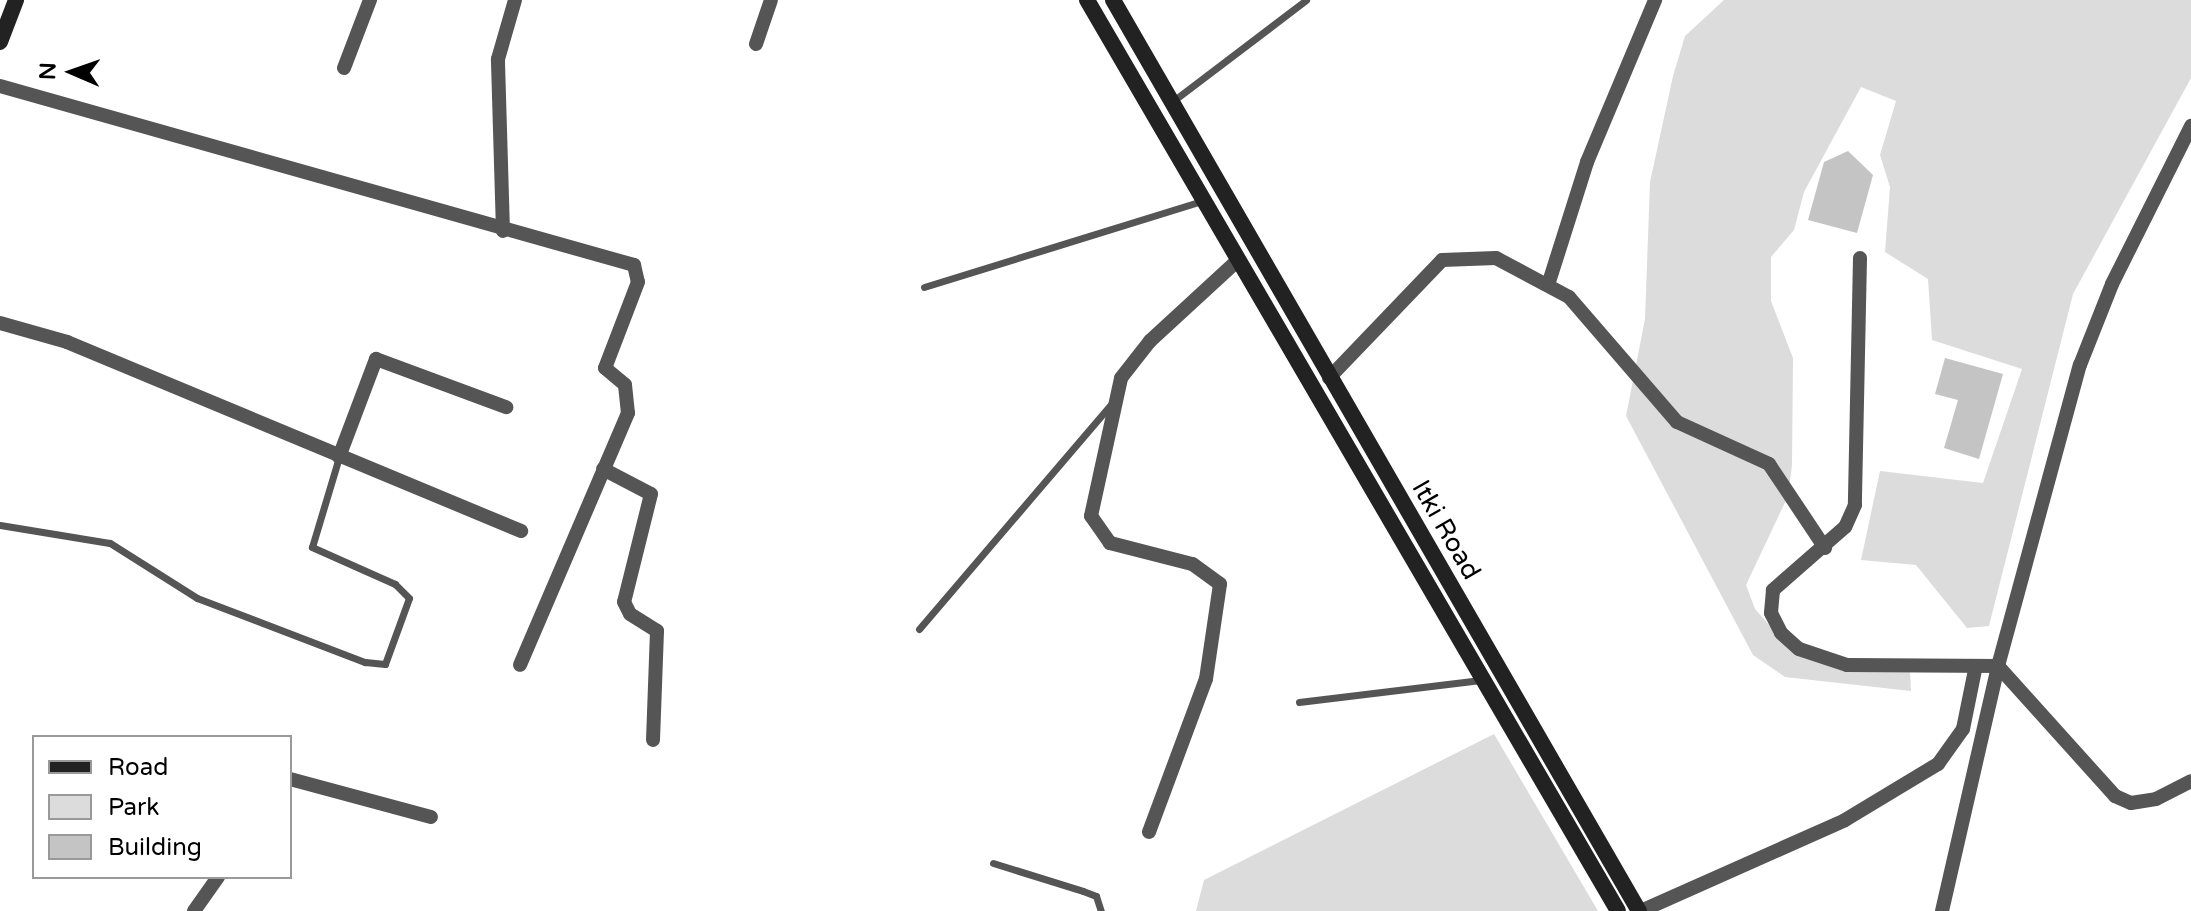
<!DOCTYPE html>
<style>
body{margin:0}
#map{position:relative;width:2191px;height:911px;overflow:hidden;background:#fff;font-family:"Varela Round",sans-serif}
div>[style]{position:absolute}
.green>*{inset:0;background:#dcdcdc}
.building>*{inset:0;background:#c4c4c4}
.service>*{height:7px;margin:-3.5px;padding:0 3.5px;transform-origin:3.5px;border-radius:3.5px;background:#555}
.minor>*{height:14px;margin:-7px;padding:0 7px;transform-origin:7px;border-radius:7px;background:#555}
.secondary>*{height:16px;margin:-8px;padding:0 8px;transform-origin:8px;border-radius:8px;background:#222}
span{translate:-50% -50%;white-space:nowrap;text-align:center;line-height:1.15;-webkit-text-stroke:7px #fff;paint-order:stroke}
.street-label{font-size:26px;color:#000}
.legend{position:absolute;left:32px;top:735px;width:260px;height:144px;box-sizing:border-box;background:#fff;border:2px solid #999;margin:0;padding:10px 14px;list-style:none;font-size:24px;color:#000}
.legend li{display:flex;align-items:center;gap:16px;height:40px}
.legend b{width:40px;border:2px solid #999}
.north{position:absolute;left:32px;top:32px;width:80px;height:80px;-webkit-text-stroke:6px #fff;paint-order:stroke;rotate:272deg;font-size:22px;font-weight:700;line-height:32px;text-align:center;color:#000}
.north::after{content:'';display:block;margin:auto;width:28px;height:36px;background:#000;clip-path:polygon(50% 0,100% 100%,50% 72%,0 100%)}
</style>
<div id="map">
<div class="green">
<i style="clip-path:polygon(1724px 0,2191px 0,2191px 78px,2073px 294px,1989px 626px,1967px 628px,1916px 565px,1861px 560px,1880px 471px,1983px 483px,2022px 369px,1932px 340px,1928px 279px,1885px 252px,1890px 187px,1880px 155px,1896px 101px,1861px 87px,1804px 192px,1794px 230px,1771px 257px,1771px 301px,1793px 358px,1792px 465px,1788px 496px,1746px 585px,1755px 609px,1790px 649px,1910px 670px,1911px 691px,1785px 677px,1753px 655px,1626px 416px,1645px 319px,1650px 182px,1673px 76px,1685px 36px)"></i>
<i style="clip-path:polygon(1494px 734px,1598px 911px,1196px 911px,1204px 880px)"></i>
</div>
<div class="building">
<i style="clip-path:polygon(1848px 151px,1873px 175px,1857px 233px,1808px 220px,1824px 162px)"></i>
<i style="clip-path:polygon(1945px 358px,2003px 374px,1979px 459px,1944px 448px,1958px 400px,1935px 394px)"></i>
</div>
<div class="service">
<i style="left:1173px;top:101px;width:167px;rotate:-37.2deg"></i>
<i style="left:924px;top:287px;width:290px;rotate:-17.2deg"></i>
<i style="left:0;top:525px;width:111px;rotate:9.3deg"></i>
<i style="left:110px;top:543px;width:103px;rotate:32.3deg"></i>
<i style="left:197px;top:598px;width:180px;rotate:20.9deg"></i>
<i style="left:365px;top:662px;width:20px;rotate:6deg"></i>
<i style="left:385px;top:664px;width:70px;rotate:-70deg"></i>
<i style="left:409px;top:598px;width:20px;rotate:-135deg"></i>
<i style="left:395px;top:584px;width:91px;rotate:-156deg"></i>
<i style="left:312px;top:547px;width:94px;rotate:-73.3deg"></i>
<i style="left:919px;top:629px;width:294px;rotate:-49.5deg"></i>
<i style="left:1299px;top:702px;width:183px;rotate:-6.9deg"></i>
<i style="left:993px;top:863px;width:94px;rotate:17.3deg"></i>
<i style="left:1083px;top:891px;width:14px;rotate:21deg"></i>
<i style="left:1096px;top:896px;width:16px;rotate:72deg"></i>
</div>
<div class="minor">
<i style="left:756px;top:44px;width:46px;rotate:-71.2deg"></i>
<i style="left:344px;top:68px;width:73px;rotate:-69.1deg"></i>
<i style="left:0;top:86px;width:659px;rotate:15.77deg"></i>
<i style="left:634px;top:265px;width:17px;rotate:77deg"></i>
<i style="left:638px;top:282px;width:92px;rotate:111deg"></i>
<i style="left:605px;top:368px;width:26px;rotate:40deg"></i>
<i style="left:625px;top:385px;width:28px;rotate:84deg"></i>
<i style="left:628px;top:413px;width:274px;rotate:113.2deg"></i>
<i style="left:503px;top:231px;width:172px;rotate:-91.7deg"></i>
<i style="left:498px;top:59px;width:61px;rotate:-73.9deg"></i>
<i style="left:1860px;top:258px;width:247px;rotate:91.2deg"></i>
<i style="left:1855px;top:505px;width:24px;rotate:114deg"></i>
<i style="left:1845px;top:527px;width:96px;rotate:138.8deg"></i>
<i style="left:1773px;top:590px;width:23px;rotate:95deg"></i>
<i style="left:1771px;top:613px;width:22px;rotate:63deg"></i>
<i style="left:1781px;top:633px;width:24px;rotate:42deg"></i>
<i style="left:1799px;top:649px;width:51px;rotate:18.4deg"></i>
<i style="left:1847px;top:665px;width:151px;rotate:0.4deg"></i>
<i style="left:1998px;top:666px;width:175px;rotate:48deg"></i>
<i style="left:2115px;top:796px;width:17px;rotate:24deg"></i>
<i style="left:2131px;top:803px;width:25px;rotate:-9deg"></i>
<i style="left:2156px;top:799px;width:39px;rotate:-27deg"></i>
<i style="left:1549px;top:282px;width:126px;rotate:-72.4deg"></i>
<i style="left:1587px;top:162px;width:176px;rotate:-67.2deg"></i>
<i style="left:0;top:323px;width:70px;rotate:15.8deg"></i>
<i style="left:67px;top:342px;width:492px;rotate:22.6deg"></i>
<i style="left:1329px;top:378px;width:163px;rotate:-46.2deg"></i>
<i style="left:1442px;top:260px;width:54px;rotate:-2.1deg"></i>
<i style="left:1496px;top:258px;width:83px;rotate:28.1deg"></i>
<i style="left:1569px;top:297px;width:165px;rotate:49.2deg"></i>
<i style="left:1677px;top:422px;width:101px;rotate:24.5deg"></i>
<i style="left:1769px;top:464px;width:101px;rotate:56.3deg"></i>
<i style="left:339px;top:457px;width:105px;rotate:-69.3deg"></i>
<i style="left:376px;top:359px;width:139px;rotate:20.3deg"></i>
<i style="left:603px;top:469px;width:54px;rotate:27.5deg"></i>
<i style="left:651px;top:494px;width:111px;rotate:104deg"></i>
<i style="left:624px;top:602px;width:13px;rotate:63deg"></i>
<i style="left:630px;top:614px;width:32px;rotate:32deg"></i>
<i style="left:657px;top:631px;width:109px;rotate:92.1deg"></i>
<i style="left:290px;top:779px;width:146px;rotate:15.1deg"></i>
<i style="left:1149px;top:832px;width:163px;rotate:-69.6deg"></i>
<i style="left:1206px;top:679px;width:96px;rotate:-81.6deg"></i>
<i style="left:1220px;top:584px;width:34px;rotate:-144deg"></i>
<i style="left:1192px;top:564px;width:85px;rotate:-165.6deg"></i>
<i style="left:1110px;top:543px;width:33px;rotate:-125deg"></i>
<i style="left:1091px;top:516px;width:141px;rotate:-77.7deg"></i>
<i style="left:1121px;top:378px;width:47px;rotate:-51.9deg"></i>
<i style="left:1150px;top:341px;width:120px;rotate:-42.6deg"></i>
<i style="left:194px;top:911px;width:42px;rotate:-54.8deg"></i>
<i style="left:1641px;top:911px;width:223px;rotate:-24deg"></i>
<i style="left:1845px;top:820px;width:109px;rotate:-31.1deg"></i>
<i style="left:1938px;top:764px;width:43px;rotate:-54.5deg"></i>
<i style="left:1963px;top:729px;width:60px;rotate:-78.5deg"></i>
<i style="left:1942px;top:911px;width:251px;rotate:-77.1deg"></i>
<i style="left:1998px;top:666px;width:312px;rotate:-74.8deg"></i>
<i style="left:2080px;top:365px;width:87px;rotate:-68.4deg"></i>
<i style="left:2112px;top:284px;width:177px;rotate:-63.4deg"></i>
</div>
<div class="secondary">
<i style="left:1087px;top:0;width:1054px;rotate:59.76deg"></i>
<i style="left:1113px;top:0;width:1052px;rotate:60deg"></i>
<i style="left:0;top:42px;width:45px;rotate:-69.1deg"></i>
</div>
<div class="street-label">
<span style="left:1446px;top:530px;rotate:60deg">Itki Road</span>
</div>
<ul class="legend">
<li><b style="height:10px;background:#222"></b>Road</li>
<li><b style="height:22px;background:#dcdcdc"></b>Park</li>
<li><b style="height:22px;background:#c4c4c4"></b>Building</li>
</ul>
<div class="north">N</div>
</div>
